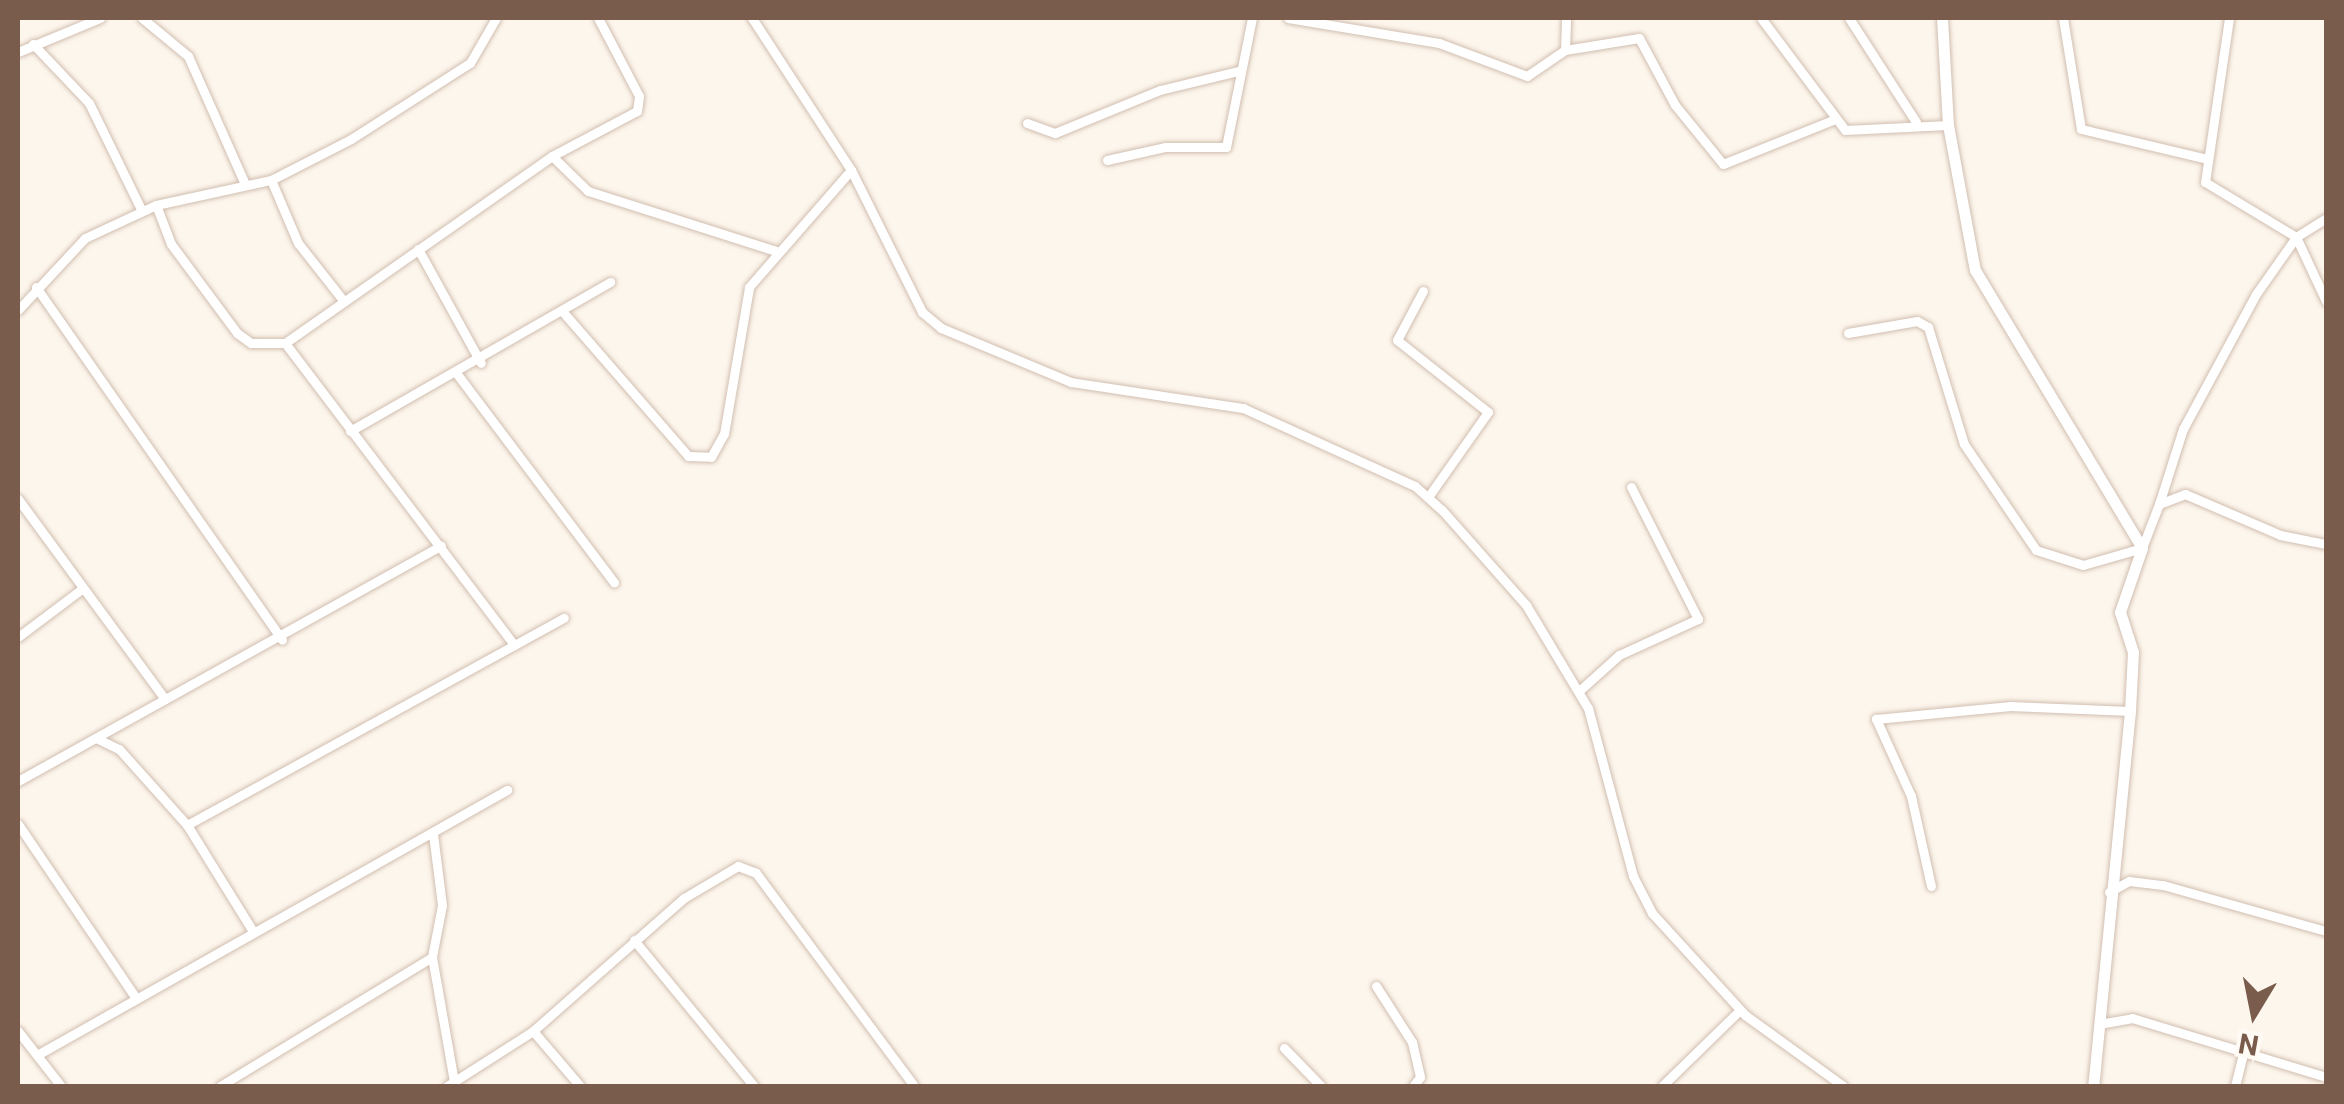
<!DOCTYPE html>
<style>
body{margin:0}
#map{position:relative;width:2344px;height:1104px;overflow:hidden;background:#fdf6ec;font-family:Roboto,sans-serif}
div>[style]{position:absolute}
.roads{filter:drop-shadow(0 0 2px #d1beb0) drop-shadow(0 0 2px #d1beb0)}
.street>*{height:9px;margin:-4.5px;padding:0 4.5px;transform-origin:4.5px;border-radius:4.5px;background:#fff}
.secondary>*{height:11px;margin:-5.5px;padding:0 5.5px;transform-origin:5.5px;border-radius:5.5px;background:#fff}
span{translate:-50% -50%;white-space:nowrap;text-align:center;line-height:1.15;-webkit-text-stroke:10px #fffaf3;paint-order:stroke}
.frame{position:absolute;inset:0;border:20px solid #7a5c4d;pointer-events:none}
.north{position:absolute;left:2204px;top:964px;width:100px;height:100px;-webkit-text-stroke:8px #fffaf3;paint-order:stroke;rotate:190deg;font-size:28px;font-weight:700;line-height:40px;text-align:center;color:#7a5c4d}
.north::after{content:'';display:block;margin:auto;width:35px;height:45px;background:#7a5c4d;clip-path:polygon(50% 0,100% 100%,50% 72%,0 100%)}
</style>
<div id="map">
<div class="roads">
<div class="street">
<i style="left:142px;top:18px;width:60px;rotate:39.6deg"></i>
<i style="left:188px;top:56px;width:140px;rotate:66deg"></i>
<i style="left:752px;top:18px;width:181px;rotate:56.9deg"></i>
<i style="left:851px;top:170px;width:159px;rotate:63.4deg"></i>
<i style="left:922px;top:312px;width:25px;rotate:40deg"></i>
<i style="left:941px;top:328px;width:141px;rotate:22.6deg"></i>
<i style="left:1071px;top:382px;width:174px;rotate:8.6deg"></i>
<i style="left:1243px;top:408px;width:189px;rotate:24.4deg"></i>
<i style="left:1415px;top:486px;width:36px;rotate:42deg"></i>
<i style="left:1442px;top:510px;width:127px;rotate:48.5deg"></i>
<i style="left:1526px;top:605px;width:120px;rotate:59deg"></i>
<i style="left:1588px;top:708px;width:174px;rotate:75deg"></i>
<i style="left:1633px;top:876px;width:42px;rotate:62.8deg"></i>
<i style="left:1652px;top:913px;width:138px;rotate:47.6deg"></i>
<i style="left:1745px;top:1015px;width:121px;rotate:35.9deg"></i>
<i style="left:1288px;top:18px;width:153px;rotate:9.4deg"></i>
<i style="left:1439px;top:43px;width:94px;rotate:20.6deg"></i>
<i style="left:1527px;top:76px;width:46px;rotate:-34.4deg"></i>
<i style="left:1565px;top:50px;width:75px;rotate:-9.2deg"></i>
<i style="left:1639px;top:38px;width:76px;rotate:61.8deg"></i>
<i style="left:1675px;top:105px;width:76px;rotate:50.9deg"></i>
<i style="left:1723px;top:164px;width:118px;rotate:-21.8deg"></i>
<i style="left:1761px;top:18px;width:140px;rotate:53.1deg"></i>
<i style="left:1845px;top:130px;width:103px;rotate:-2.8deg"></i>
<i style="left:1849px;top:18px;width:124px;rotate:57.2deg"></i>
<i style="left:2063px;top:18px;width:112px;rotate:80.8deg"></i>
<i style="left:2081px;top:129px;width:126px;rotate:13.3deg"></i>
<i style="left:2229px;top:18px;width:166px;rotate:98.3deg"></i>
<i style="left:2205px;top:182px;width:106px;rotate:31.1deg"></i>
<i style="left:2296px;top:237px;width:71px;rotate:64.9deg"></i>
<i style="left:33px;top:44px;width:81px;rotate:46.5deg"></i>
<i style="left:89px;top:103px;width:120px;rotate:63.9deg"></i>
<i style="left:1565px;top:50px;width:32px;rotate:-88deg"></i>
<i style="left:18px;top:52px;width:89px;rotate:-22.5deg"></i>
<i style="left:1027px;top:123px;width:30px;rotate:20deg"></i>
<i style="left:1055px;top:133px;width:113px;rotate:-22.3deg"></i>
<i style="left:1160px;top:90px;width:80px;rotate:-13.7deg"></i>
<i style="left:552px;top:156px;width:50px;rotate:44.2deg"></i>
<i style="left:588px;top:191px;width:197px;rotate:17.7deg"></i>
<i style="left:1107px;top:160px;width:59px;rotate:-12.6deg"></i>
<i style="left:1165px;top:147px;width:61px"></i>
<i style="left:1226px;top:147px;width:132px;rotate:-78.6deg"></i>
<i style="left:271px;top:180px;width:69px;rotate:66.8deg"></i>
<i style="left:298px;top:243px;width:71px;rotate:51.8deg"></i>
<i style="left:156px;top:205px;width:42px;rotate:69deg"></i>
<i style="left:171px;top:244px;width:111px;rotate:53.4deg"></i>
<i style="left:237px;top:333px;width:17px;rotate:36deg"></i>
<i style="left:251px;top:343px;width:34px"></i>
<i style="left:285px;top:343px;width:326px;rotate:-35deg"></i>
<i style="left:552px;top:156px;width:96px;rotate:-27.9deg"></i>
<i style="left:637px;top:111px;width:15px;rotate:-82deg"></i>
<i style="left:639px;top:96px;width:88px;rotate:-117.7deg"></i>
<i style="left:418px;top:249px;width:130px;rotate:61.1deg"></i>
<i style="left:36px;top:287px;width:430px;rotate:55.1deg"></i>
<i style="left:1423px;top:291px;width:55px;rotate:118deg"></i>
<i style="left:1397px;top:340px;width:116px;rotate:38.4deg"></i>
<i style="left:1488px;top:412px;width:104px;rotate:125.2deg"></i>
<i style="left:18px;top:310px;width:98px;rotate:-47.1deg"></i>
<i style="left:85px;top:238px;width:78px;rotate:-24.9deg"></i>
<i style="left:156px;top:205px;width:118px;rotate:-12.3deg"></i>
<i style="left:271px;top:180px;width:90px;rotate:-27.1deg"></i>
<i style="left:351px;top:139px;width:141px;rotate:-32.6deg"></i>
<i style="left:470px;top:63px;width:52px;rotate:-60deg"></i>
<i style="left:563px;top:312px;width:191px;rotate:49deg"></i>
<i style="left:688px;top:456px;width:23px;rotate:2deg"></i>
<i style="left:711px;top:457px;width:26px;rotate:-61deg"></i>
<i style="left:724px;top:434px;width:149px;rotate:-80.3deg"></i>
<i style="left:749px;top:287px;width:155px;rotate:-48.9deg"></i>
<i style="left:1848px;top:333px;width:70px;rotate:-9.9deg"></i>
<i style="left:1917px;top:321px;width:13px;rotate:29deg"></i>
<i style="left:1928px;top:327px;width:122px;rotate:72.9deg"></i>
<i style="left:1964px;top:444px;width:128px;rotate:55.8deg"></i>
<i style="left:2036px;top:550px;width:49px;rotate:17.7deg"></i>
<i style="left:2083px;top:565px;width:61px;rotate:-16.1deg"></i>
<i style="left:2142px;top:548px;width:47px;rotate:-68.9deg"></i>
<i style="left:2159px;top:504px;width:28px;rotate:-21deg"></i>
<i style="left:2185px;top:494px;width:103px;rotate:23.3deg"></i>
<i style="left:2280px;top:535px;width:47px;rotate:11.1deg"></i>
<i style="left:285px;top:343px;width:379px;rotate:52.8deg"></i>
<i style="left:457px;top:374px;width:261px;rotate:53deg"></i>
<i style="left:350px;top:431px;width:300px;rotate:-29.8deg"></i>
<i style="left:18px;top:499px;width:248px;rotate:53.7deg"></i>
<i style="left:2159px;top:504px;width:79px;rotate:-72.3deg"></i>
<i style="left:2183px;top:429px;width:153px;rotate:-61.6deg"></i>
<i style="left:2256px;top:294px;width:70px;rotate:-54.9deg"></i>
<i style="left:2296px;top:237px;width:36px;rotate:-32deg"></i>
<i style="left:18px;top:637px;width:81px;rotate:-37deg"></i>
<i style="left:1579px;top:691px;width:54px;rotate:-42deg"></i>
<i style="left:1619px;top:655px;width:87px;rotate:-24.5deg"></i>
<i style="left:1698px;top:619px;width:148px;rotate:-116.9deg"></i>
<i style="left:96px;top:738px;width:25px;rotate:26deg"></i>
<i style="left:119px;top:749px;width:102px;rotate:48.2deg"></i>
<i style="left:187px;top:825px;width:123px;rotate:58.2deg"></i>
<i style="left:18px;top:781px;width:484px;rotate:-29.1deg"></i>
<i style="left:18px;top:824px;width:210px;rotate:55.9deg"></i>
<i style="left:187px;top:825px;width:430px;rotate:-28.8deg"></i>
<i style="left:433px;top:834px;width:72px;rotate:82.8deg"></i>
<i style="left:442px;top:905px;width:53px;rotate:100.9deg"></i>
<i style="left:432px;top:957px;width:127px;rotate:80deg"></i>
<i style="left:1931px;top:886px;width:92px;rotate:-102.5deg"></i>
<i style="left:1911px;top:796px;width:85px;rotate:-114.4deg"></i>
<i style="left:1876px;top:719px;width:135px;rotate:-5.5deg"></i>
<i style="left:2010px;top:706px;width:120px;rotate:2.4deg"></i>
<i style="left:2109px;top:892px;width:23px;rotate:-29deg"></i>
<i style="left:2129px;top:881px;width:34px;rotate:7deg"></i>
<i style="left:2163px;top:885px;width:169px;rotate:15.8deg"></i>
<i style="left:634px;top:940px;width:189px;rotate:50.6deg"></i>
<i style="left:1376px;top:986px;width:67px;rotate:57.3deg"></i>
<i style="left:1412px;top:1042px;width:36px;rotate:77deg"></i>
<i style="left:1420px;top:1077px;width:11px;rotate:128deg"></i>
<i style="left:2099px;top:1024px;width:34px;rotate:-10deg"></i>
<i style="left:2132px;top:1018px;width:203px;rotate:16.9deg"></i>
<i style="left:18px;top:1031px;width:70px;rotate:52deg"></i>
<i style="left:533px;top:1031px;width:72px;rotate:49.5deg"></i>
<i style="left:1284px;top:1048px;width:53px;rotate:45.8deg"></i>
<i style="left:37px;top:1055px;width:540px;rotate:-29.42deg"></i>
<i style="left:220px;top:1086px;width:248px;rotate:-31.3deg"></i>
<i style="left:447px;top:1086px;width:102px;rotate:-32.6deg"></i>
<i style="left:533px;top:1031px;width:201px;rotate:-41.4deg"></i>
<i style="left:684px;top:898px;width:63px;rotate:-30.7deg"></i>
<i style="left:738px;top:866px;width:19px;rotate:21deg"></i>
<i style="left:756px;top:873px;width:265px;rotate:53.4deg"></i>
<i style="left:1662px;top:1086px;width:109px;rotate:-44.3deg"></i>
<i style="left:2235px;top:1086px;width:38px;rotate:-76deg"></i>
</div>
<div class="secondary">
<i style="left:1942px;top:18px;width:107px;rotate:86.8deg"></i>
<i style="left:1948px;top:125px;width:147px;rotate:79.5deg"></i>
<i style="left:1975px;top:270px;width:324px;rotate:59deg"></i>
<i style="left:2142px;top:548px;width:68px;rotate:109deg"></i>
<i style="left:2120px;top:612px;width:42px;rotate:72deg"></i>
<i style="left:2133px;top:652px;width:59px;rotate:92.9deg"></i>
<i style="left:2130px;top:711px;width:377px;rotate:95.6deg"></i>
</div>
</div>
<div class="frame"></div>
<div class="north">N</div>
</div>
